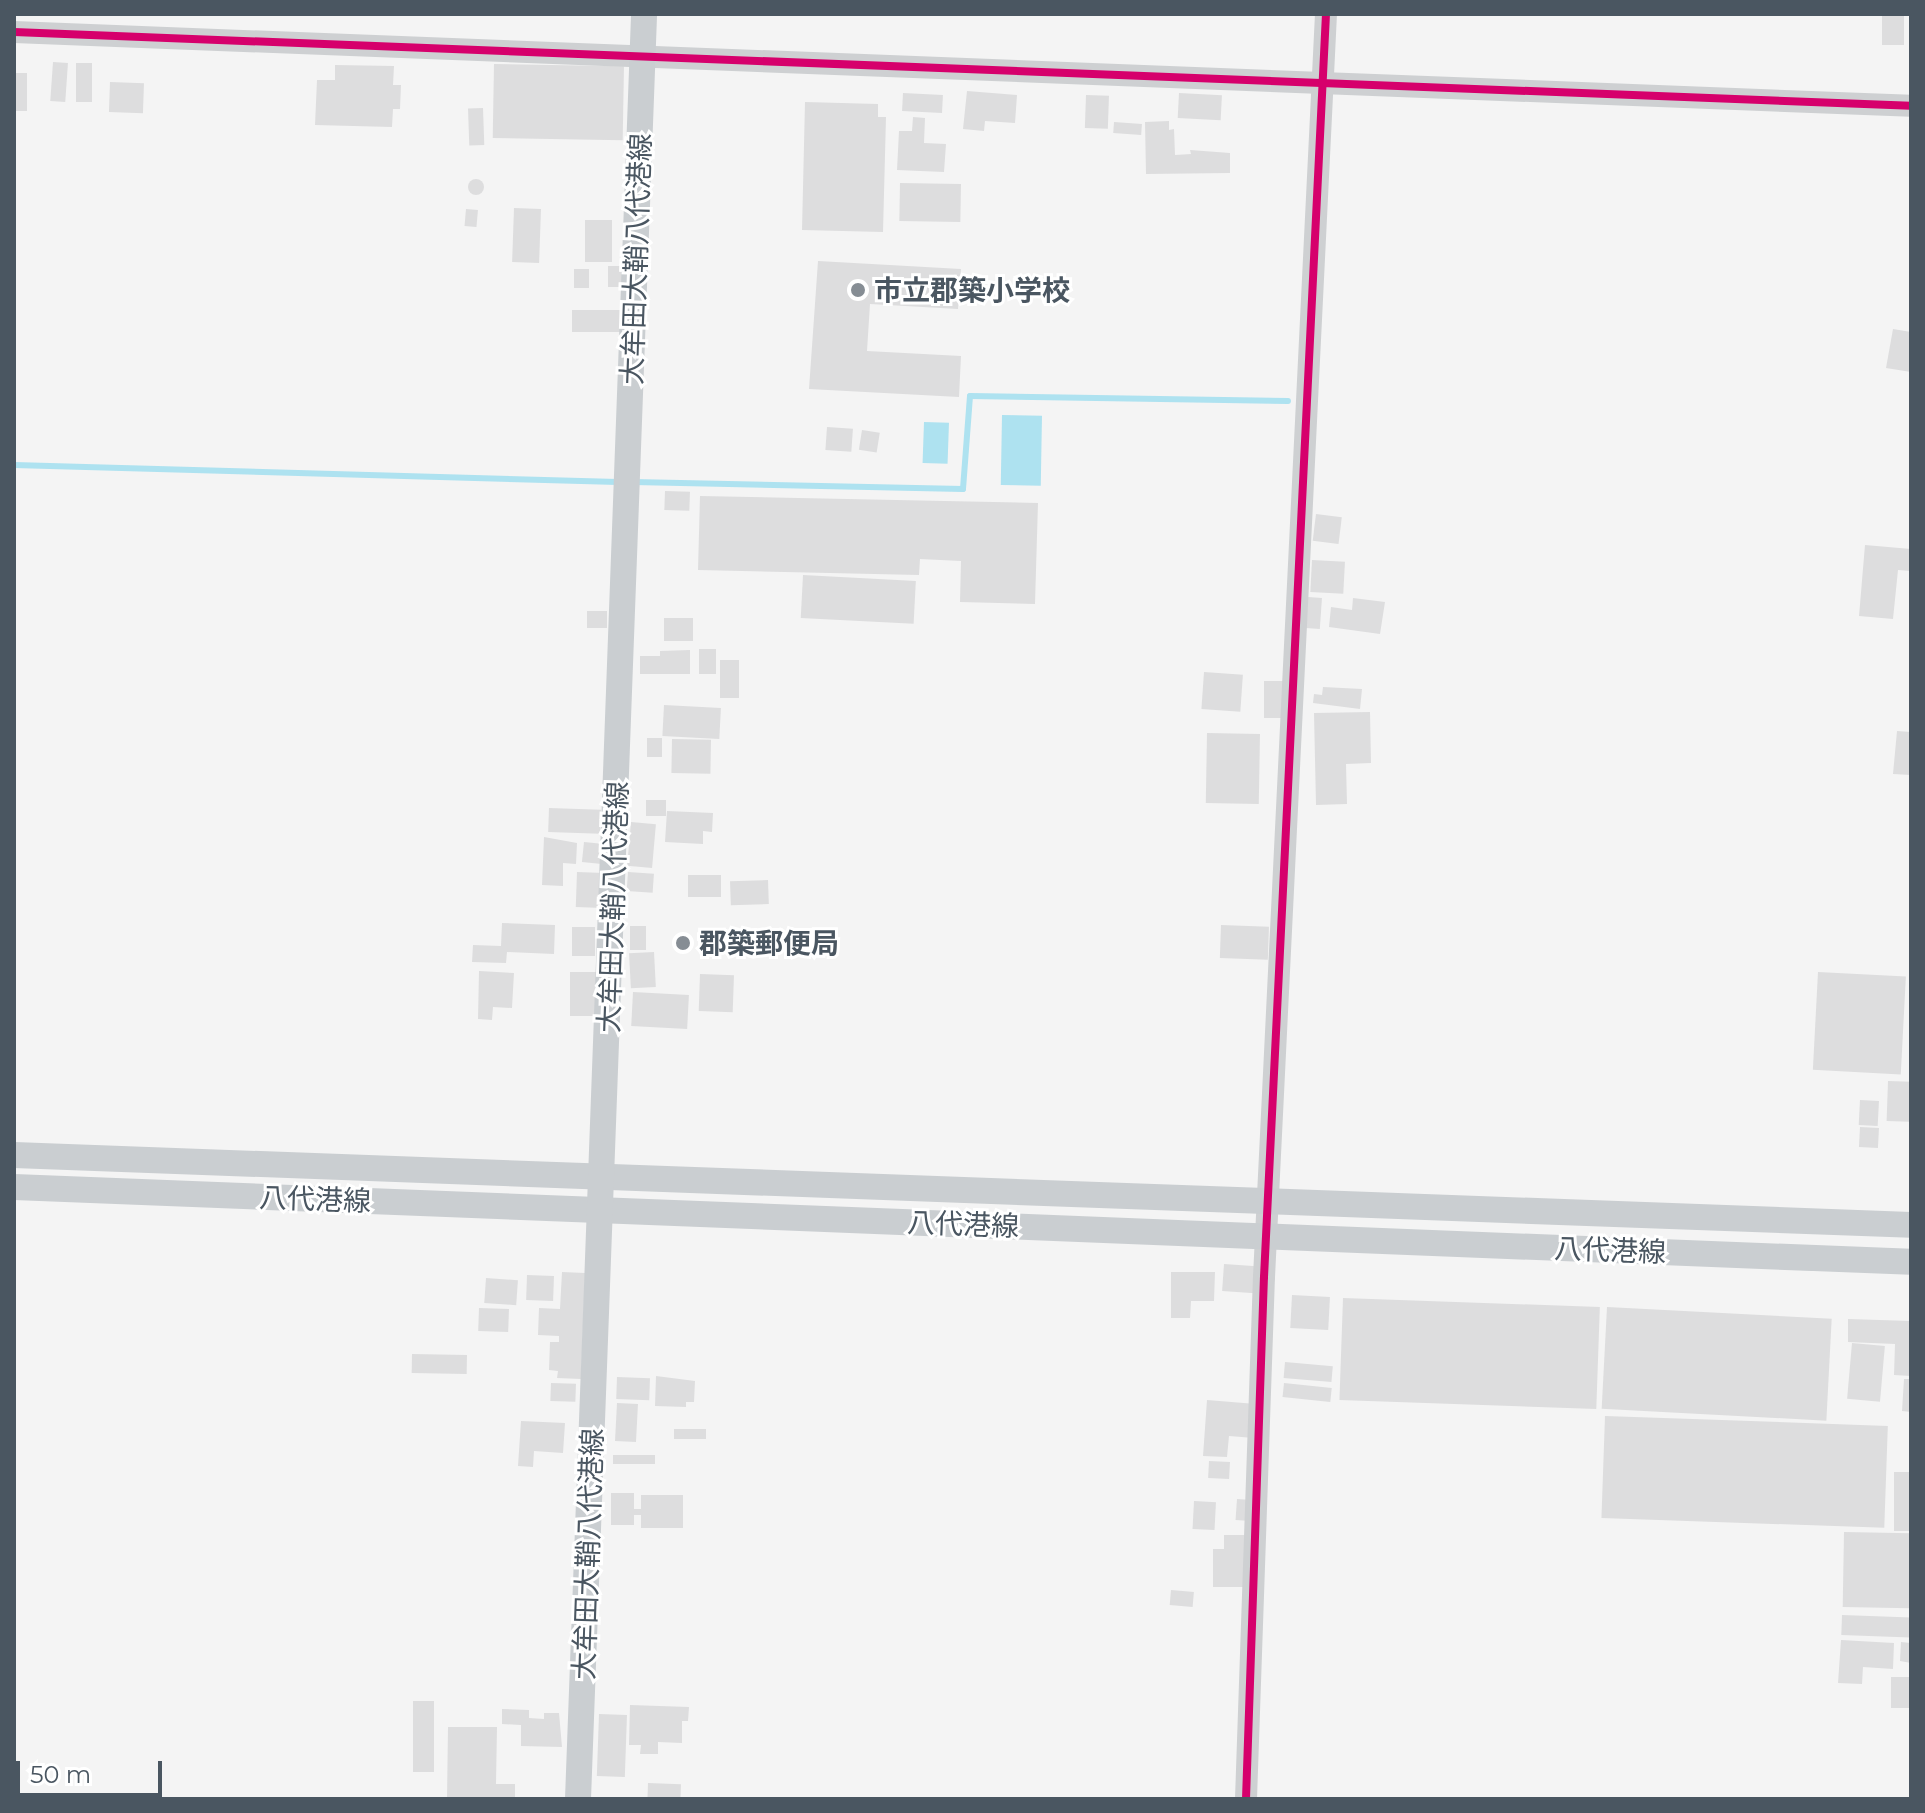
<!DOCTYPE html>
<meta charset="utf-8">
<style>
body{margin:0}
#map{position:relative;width:1925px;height:1813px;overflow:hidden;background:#f4f4f4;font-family:Montserrat,"Noto Sans JP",sans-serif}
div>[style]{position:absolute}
.water>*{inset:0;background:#aee2f0;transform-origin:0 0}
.stream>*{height:6px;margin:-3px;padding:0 3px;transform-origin:3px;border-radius:3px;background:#aee2f0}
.building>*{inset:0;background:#ddddde;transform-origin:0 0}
.round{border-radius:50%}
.minor>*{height:22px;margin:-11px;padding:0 11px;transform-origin:11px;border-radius:11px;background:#ced0d2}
.major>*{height:26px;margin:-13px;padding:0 13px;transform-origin:13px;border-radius:13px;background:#caced1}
.cycleway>*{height:8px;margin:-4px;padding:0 4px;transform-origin:4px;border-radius:4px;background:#d6006c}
.dots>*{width:22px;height:22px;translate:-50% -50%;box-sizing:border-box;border:4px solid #fff;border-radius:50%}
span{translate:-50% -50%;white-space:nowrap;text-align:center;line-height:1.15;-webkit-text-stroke:6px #fff;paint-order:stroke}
.street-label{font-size:28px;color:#4a5661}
.poi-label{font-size:28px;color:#4a5661;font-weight:700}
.left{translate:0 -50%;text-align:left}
.frame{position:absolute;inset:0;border:16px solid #4a5661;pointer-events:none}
.scale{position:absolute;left:16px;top:1761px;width:146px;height:36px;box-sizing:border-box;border:4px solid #4a5661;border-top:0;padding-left:10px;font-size:24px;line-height:28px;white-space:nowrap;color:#4a5661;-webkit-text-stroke:6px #fff;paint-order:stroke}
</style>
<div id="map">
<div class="water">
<i style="left:1002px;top:415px;width:40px;height:70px;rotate:1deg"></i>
<i style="left:924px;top:422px;width:25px;height:41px;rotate:2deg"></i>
</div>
<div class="stream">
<i style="left:14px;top:465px;width:604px;rotate:1.61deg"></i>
<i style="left:633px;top:482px;width:330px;rotate:1.2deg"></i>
<i style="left:963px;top:489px;width:93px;rotate:-85.7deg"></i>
<i style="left:970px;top:396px;width:318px;rotate:0.9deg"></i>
</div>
<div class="building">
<i style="left:1882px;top:14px;width:22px;height:31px"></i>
<i style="left:53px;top:62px;width:15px;height:39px;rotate:4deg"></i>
<i style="left:76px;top:63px;width:16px;height:39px"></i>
<i style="left:494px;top:64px;width:130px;height:74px;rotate:1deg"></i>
<i style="clip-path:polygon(335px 65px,394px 66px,393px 85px,401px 85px,400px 109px,393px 109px,392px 127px,315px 125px,317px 80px,335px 80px)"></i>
<i style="left:14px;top:73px;width:13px;height:38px"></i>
<i style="left:110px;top:82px;width:34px;height:30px;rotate:2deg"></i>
<i style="clip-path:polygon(967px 91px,1017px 95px,1015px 123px,985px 121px,984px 131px,963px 129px)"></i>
<i style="left:903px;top:93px;width:40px;height:18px;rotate:3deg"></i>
<i style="left:1179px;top:93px;width:43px;height:25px;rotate:3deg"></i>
<i style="left:1086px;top:95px;width:23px;height:33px;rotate:2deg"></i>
<i style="clip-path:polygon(805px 102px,878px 104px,878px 117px,886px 117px,883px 232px,802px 230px)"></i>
<i style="left:483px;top:108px;width:37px;height:15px;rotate:88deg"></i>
<i style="clip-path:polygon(913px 117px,925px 118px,924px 143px,946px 144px,944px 172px,897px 170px,899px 131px,912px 131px)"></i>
<i style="clip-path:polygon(1169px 121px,1169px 130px,1174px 129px,1175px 155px,1191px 154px,1190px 150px,1230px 153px,1230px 173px,1146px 174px,1145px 122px)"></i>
<i style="left:1114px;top:122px;width:28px;height:11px;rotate:4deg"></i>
<i class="round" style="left:468px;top:179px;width:16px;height:16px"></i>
<i style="left:900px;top:183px;width:61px;height:38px;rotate:1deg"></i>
<i style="left:514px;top:208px;width:27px;height:54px;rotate:2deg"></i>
<i style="left:466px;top:209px;width:12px;height:17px;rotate:5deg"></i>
<i style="left:585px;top:220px;width:27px;height:42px"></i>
<i style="clip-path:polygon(818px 261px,961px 269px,958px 309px,870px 304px,867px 351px,961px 356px,959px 397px,809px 389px)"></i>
<i style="left:608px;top:266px;width:15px;height:21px"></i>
<i style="left:574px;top:269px;width:15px;height:19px"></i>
<i style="left:572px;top:310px;width:48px;height:22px"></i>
<i style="clip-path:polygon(1893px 329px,1911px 332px,1911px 372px,1886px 368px)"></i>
<i style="left:827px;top:427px;width:26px;height:23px;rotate:4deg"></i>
<i style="left:862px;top:430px;width:18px;height:20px;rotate:9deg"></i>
<i style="left:665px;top:491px;width:25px;height:19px;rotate:2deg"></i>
<i style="clip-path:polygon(700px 496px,1038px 503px,1035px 604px,960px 602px,961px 561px,920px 559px,919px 575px,698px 570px)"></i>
<i style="left:1316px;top:514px;width:26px;height:27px;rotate:7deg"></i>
<i style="clip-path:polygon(1865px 545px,1911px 549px,1911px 571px,1898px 570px,1893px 619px,1859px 616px)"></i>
<i style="left:1312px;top:560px;width:33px;height:32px;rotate:3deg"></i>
<i style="left:803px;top:575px;width:113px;height:43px;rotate:3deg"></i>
<i style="left:1308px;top:597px;width:14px;height:31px;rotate:4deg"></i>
<i style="clip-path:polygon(1353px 598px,1385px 602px,1380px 634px,1329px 627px,1331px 607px,1352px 610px)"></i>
<i style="left:587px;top:611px;width:20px;height:17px"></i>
<i style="left:664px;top:618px;width:29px;height:23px"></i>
<i style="left:699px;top:649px;width:17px;height:25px"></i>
<i style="clip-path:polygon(690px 650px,690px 674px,640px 674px,640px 656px,660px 656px,660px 651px)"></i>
<i style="left:720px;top:660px;width:19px;height:38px"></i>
<i style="left:1204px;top:672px;width:39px;height:37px;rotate:4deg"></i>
<i style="left:1264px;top:681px;width:25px;height:37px"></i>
<i style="clip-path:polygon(1323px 687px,1362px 689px,1360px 709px,1313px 703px,1314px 694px,1322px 695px)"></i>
<i style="left:664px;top:705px;width:57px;height:31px;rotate:3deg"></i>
<i style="clip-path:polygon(1370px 712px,1371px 763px,1346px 764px,1347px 804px,1316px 805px,1314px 713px)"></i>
<i style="clip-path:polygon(1897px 731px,1911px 732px,1911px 775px,1893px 774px)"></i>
<i style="left:1207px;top:733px;width:53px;height:70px;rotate:1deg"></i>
<i style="left:647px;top:738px;width:15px;height:19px"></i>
<i style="left:672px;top:739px;width:39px;height:34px;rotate:1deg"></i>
<i style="left:666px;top:800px;width:16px;height:20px;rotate:90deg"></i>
<i style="left:549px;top:808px;width:52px;height:24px;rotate:2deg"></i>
<i style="clip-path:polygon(667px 811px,713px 813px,712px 832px,703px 831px,703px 844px,665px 842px)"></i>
<i style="left:631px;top:822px;width:25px;height:44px;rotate:5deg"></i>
<i style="clip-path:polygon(544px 837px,577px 843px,576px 864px,563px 863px,563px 886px,542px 885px)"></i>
<i style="left:584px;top:842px;width:20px;height:20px;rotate:6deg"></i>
<i style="left:577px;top:872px;width:27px;height:35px;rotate:2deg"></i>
<i style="left:628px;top:872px;width:26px;height:19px;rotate:4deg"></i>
<i style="left:688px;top:875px;width:33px;height:22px"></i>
<i style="left:768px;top:880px;width:24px;height:38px;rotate:88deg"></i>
<i style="clip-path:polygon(502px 923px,555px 925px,554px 954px,507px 952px,506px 963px,472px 962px,473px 945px,501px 946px)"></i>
<i style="left:1221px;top:925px;width:48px;height:33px;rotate:2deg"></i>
<i style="left:630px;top:926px;width:16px;height:24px"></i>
<i style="left:572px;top:927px;width:23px;height:29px"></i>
<i style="left:654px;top:952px;width:35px;height:25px;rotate:87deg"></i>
<i style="clip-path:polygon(479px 971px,514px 973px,512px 1008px,493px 1007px,492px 1020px,478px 1019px)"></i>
<i style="left:570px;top:972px;width:27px;height:44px"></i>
<i style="left:1818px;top:972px;width:88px;height:98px;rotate:3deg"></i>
<i style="left:700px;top:974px;width:34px;height:37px;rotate:2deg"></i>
<i style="left:633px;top:992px;width:56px;height:34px;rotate:3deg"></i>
<i style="left:1888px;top:1081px;width:23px;height:40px;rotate:2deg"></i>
<i style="left:1860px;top:1100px;width:19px;height:25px;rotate:3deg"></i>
<i style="left:1860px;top:1127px;width:19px;height:20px;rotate:3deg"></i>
<i style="left:1224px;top:1264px;width:40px;height:27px;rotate:4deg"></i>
<i style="clip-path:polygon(562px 1272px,585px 1273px,581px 1379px,557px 1378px,558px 1371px,549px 1370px,550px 1342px,559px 1342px,559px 1336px,538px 1335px,539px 1308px,560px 1309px)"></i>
<i style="clip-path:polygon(1171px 1272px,1215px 1272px,1214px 1301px,1191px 1301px,1190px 1318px,1171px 1318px)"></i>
<i style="left:527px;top:1275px;width:27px;height:25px;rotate:2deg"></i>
<i style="left:486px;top:1278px;width:32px;height:25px;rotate:4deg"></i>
<i style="left:1292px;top:1295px;width:38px;height:33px;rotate:3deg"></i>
<i style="left:1343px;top:1298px;width:257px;height:102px;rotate:2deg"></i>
<i style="left:1607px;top:1307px;width:225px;height:102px;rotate:3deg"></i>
<i style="left:479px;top:1308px;width:30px;height:23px;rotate:2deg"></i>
<i style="clip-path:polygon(1848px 1319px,1911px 1321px,1911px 1376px,1894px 1375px,1895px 1344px,1848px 1342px)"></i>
<i style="left:1852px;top:1343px;width:33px;height:56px;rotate:5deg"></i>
<i style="left:412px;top:1354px;width:55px;height:19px;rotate:1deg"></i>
<i style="left:1285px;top:1362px;width:48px;height:16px;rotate:5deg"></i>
<i style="clip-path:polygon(656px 1376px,695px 1381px,694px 1402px,686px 1402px,686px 1407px,655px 1406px)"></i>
<i style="left:617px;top:1377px;width:33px;height:22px;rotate:2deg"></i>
<i style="clip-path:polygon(1904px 1379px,1911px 1379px,1911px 1412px,1902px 1411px)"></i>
<i style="left:551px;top:1383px;width:25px;height:18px;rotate:2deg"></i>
<i style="left:1284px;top:1383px;width:48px;height:14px;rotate:6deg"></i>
<i style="clip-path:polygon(1207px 1400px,1256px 1404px,1254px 1438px,1229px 1436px,1227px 1457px,1203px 1456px)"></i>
<i style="left:617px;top:1403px;width:21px;height:38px;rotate:3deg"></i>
<i style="left:1605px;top:1416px;width:283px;height:102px;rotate:2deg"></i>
<i style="clip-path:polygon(521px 1421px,565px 1423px,563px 1453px,534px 1451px,533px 1467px,518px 1466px)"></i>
<i style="left:674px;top:1429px;width:32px;height:10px"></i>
<i style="left:613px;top:1455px;width:42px;height:9px"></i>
<i style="left:1209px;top:1461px;width:21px;height:17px;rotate:3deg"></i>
<i style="left:1894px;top:1472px;width:17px;height:59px"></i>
<i style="clip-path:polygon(611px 1493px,634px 1493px,634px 1509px,641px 1509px,641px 1495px,683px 1495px,683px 1528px,641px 1528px,641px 1515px,634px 1515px,634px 1525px,611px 1525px)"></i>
<i style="left:1237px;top:1499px;width:15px;height:21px;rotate:4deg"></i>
<i style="left:1194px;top:1501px;width:22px;height:28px;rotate:3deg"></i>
<i style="left:1844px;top:1532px;width:67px;height:75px;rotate:1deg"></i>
<i style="clip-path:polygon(1224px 1535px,1251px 1535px,1251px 1587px,1213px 1587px,1213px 1549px,1224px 1549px)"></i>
<i style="left:1171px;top:1590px;width:23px;height:15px;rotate:5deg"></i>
<i style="left:1842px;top:1615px;width:69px;height:20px;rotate:2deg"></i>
<i style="clip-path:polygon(1841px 1640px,1894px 1643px,1893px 1669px,1863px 1667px,1862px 1684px,1838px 1683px)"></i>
<i style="clip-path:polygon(1901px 1642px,1911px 1643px,1911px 1663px,1900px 1661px)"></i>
<i style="left:1891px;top:1677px;width:20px;height:31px"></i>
<i style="left:413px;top:1701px;width:21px;height:71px"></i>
<i style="clip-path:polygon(630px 1705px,689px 1707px,688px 1721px,682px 1721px,682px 1743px,658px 1742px,658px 1754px,640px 1754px,641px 1745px,629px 1745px)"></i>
<i style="clip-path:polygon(502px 1709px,529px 1710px,529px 1718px,544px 1719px,544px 1713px,559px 1713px,562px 1747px,521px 1746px,521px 1725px,502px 1724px)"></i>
<i style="left:599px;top:1714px;width:28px;height:62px;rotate:2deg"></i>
<i style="clip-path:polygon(448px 1727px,497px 1727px,496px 1784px,515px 1784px,515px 1799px,447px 1799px)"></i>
<i style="left:648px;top:1783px;width:33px;height:16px;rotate:2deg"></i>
</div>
<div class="minor">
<i style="left:14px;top:32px;width:1898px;rotate:2.23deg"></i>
<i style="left:1246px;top:1799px;width:522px;rotate:-88.03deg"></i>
<i style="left:1264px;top:1277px;width:1265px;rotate:-87.19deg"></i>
</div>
<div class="major">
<i style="left:14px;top:1155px;width:1898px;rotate:2.11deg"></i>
<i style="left:14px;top:1187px;width:1898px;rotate:2.26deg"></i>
<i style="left:578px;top:1799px;width:1786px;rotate:-87.88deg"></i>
</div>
<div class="cycleway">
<i style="left:14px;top:32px;width:1898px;rotate:2.23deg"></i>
<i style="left:1246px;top:1799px;width:522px;rotate:-88.03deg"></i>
<i style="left:1264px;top:1277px;width:1265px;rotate:-87.19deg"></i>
</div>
<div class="dots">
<i style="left:858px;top:290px;background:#868d94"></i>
<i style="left:683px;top:943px;background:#868d94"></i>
</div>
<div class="street-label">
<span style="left:636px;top:259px;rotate:-88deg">大牟田大鞘八代港線</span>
<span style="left:613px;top:907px;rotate:-88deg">大牟田大鞘八代港線</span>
<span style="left:315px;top:1199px;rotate:2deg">八代港線</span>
<span style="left:963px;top:1224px;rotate:2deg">八代港線</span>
<span style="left:1610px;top:1250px;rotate:2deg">八代港線</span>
<span style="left:588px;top:1554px;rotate:-88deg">大牟田大鞘八代港線</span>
</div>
<div class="poi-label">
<span class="left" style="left:874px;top:290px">市立郡築小学校</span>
<span class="left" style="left:699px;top:943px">郡築郵便局</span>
</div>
<div class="frame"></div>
<div class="scale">50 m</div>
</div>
